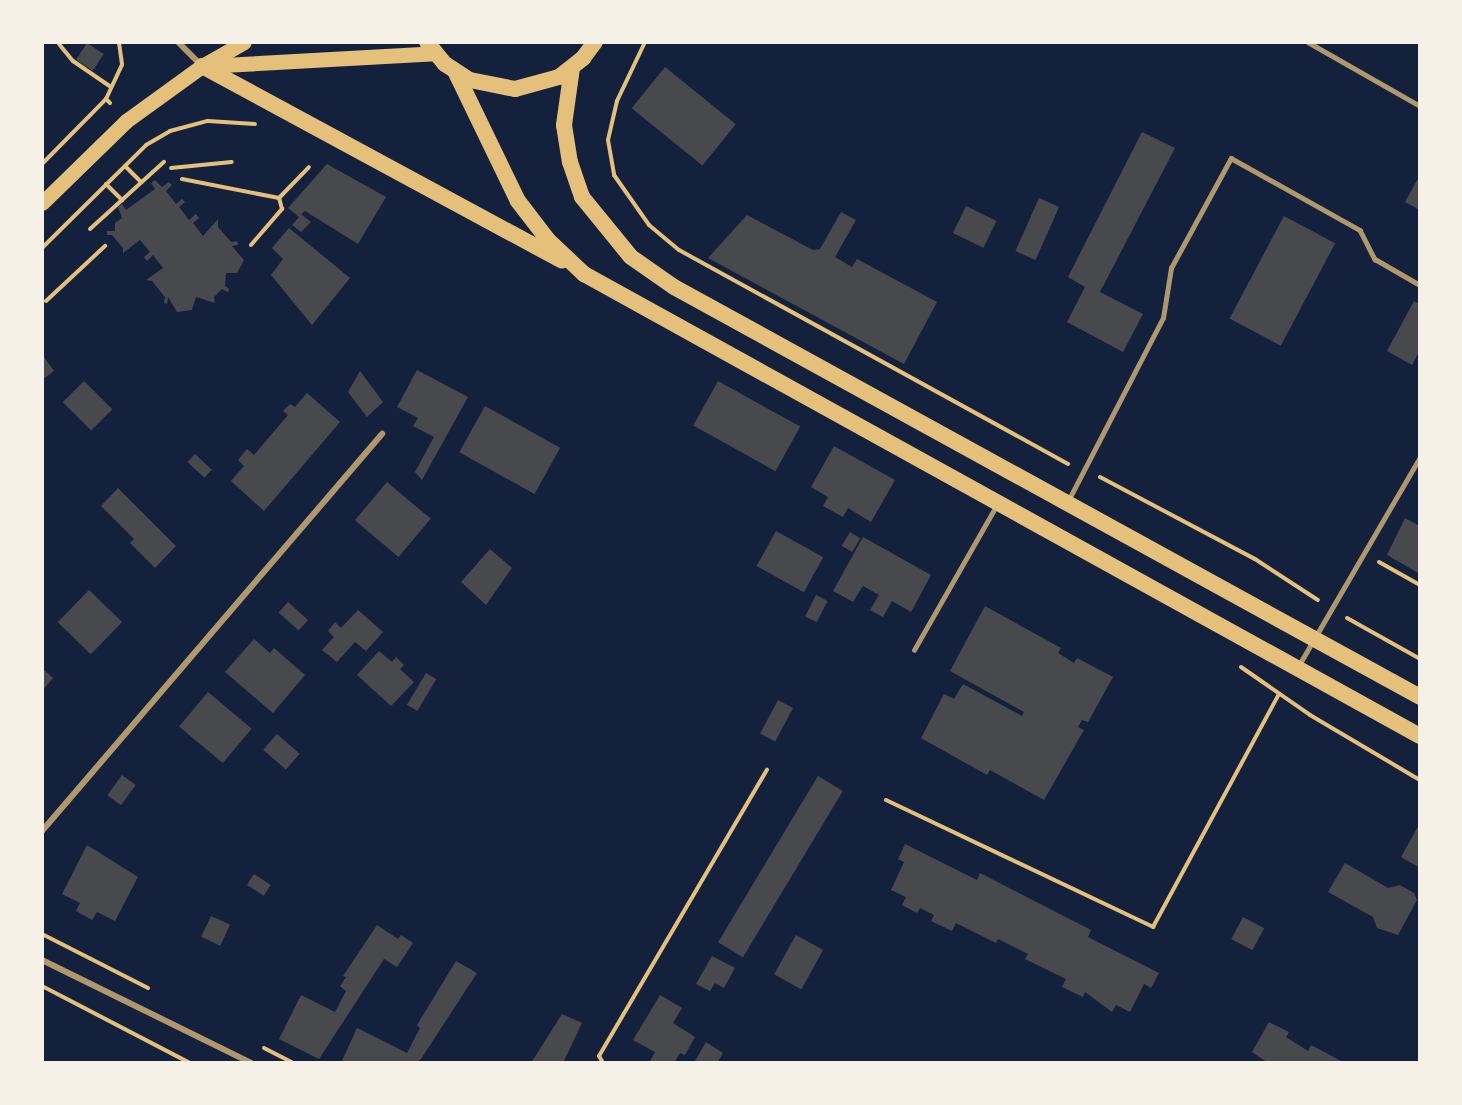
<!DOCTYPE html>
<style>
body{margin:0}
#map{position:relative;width:1462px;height:1105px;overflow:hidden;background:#14213d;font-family:"Source Sans 3",sans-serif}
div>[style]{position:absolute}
.building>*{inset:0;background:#48494c;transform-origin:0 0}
.path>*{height:4px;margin:-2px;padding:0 2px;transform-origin:2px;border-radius:2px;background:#e5c07b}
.service>*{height:4.5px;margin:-2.25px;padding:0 2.25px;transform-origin:2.25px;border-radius:2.25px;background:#b1986c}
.minor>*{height:6px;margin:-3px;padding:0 3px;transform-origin:3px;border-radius:3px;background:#b1986c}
.primary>*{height:15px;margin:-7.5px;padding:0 7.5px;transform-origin:7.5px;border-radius:7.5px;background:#e5c07b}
.trunk>*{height:16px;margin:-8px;padding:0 8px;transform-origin:8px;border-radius:8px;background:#e5c07b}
span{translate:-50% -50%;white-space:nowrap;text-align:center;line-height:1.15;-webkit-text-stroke:5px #f6f1e7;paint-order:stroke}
.frame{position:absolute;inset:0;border:44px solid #f6f1e7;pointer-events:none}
</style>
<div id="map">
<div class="building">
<i style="left:87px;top:43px;width:20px;height:20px;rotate:33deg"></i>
<i style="left:665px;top:67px;width:91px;height:53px;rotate:39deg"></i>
<i style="clip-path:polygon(1142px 132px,1175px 148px,1100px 292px,1143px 314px,1123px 352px,1067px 322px,1085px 287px,1068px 277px)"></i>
<i style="clip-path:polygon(327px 164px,386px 197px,358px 244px,305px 211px,301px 214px,311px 222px,301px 232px,292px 225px,299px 217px,288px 208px)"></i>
<i style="clip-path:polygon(1420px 175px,1420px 210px,1405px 202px)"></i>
<i style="clip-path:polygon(155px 180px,162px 187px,169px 182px,172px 185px,166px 191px,176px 204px,182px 199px,185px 202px,179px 207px,189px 220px,196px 214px,199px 218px,193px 223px,203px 236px,218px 219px,218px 227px,231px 242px,237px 241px,238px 245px,232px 246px,244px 260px,237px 273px,226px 273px,225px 286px,229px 289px,228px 292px,222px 289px,214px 297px,215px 303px,196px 297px,192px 310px,177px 312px,168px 297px,167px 304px,164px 303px,165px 297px,152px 281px,146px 280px,163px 268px,153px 255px,147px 261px,144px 257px,150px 252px,140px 240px,123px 253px,123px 248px,112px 235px,107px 235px,107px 231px,115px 231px,115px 223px,122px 218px,118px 207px,122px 204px,126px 210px,155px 189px,151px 183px)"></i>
<i style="left:1039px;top:198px;width:22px;height:58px;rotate:24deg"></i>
<i style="left:966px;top:206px;width:34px;height:30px;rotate:26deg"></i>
<i style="clip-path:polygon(841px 212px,856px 220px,835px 257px,852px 267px,857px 259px,937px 302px,904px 364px,708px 258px,747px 215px,813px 250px,820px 249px)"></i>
<i style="left:1284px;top:216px;width:58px;height:116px;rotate:28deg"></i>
<i style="clip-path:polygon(289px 228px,350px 278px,312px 325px,271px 275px,283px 259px,272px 248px)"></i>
<i style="clip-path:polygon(1414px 301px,1420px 304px,1420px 350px,1412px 365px,1387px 351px)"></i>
<i style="clip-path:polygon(42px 354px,54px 371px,42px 380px)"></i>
<i style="clip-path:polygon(417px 370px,468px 397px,422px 480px,415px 472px,434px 437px,413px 426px,418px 418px,397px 407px)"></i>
<i style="clip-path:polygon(360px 371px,383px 402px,367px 417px,348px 392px)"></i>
<i style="left:84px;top:381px;width:40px;height:30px;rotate:45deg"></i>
<i style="left:718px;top:381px;width:94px;height:51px;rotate:29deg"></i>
<i style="clip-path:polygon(307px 393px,340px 422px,264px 511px,231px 481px,244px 466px,238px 460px,247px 449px,254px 455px,288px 415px,283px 411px,290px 404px,295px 407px)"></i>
<i style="left:485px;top:406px;width:86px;height:53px;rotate:29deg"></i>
<i style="clip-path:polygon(834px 446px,895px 480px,871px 522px,848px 508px,843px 517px,823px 506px,828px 497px,811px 487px)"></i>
<i style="left:195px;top:454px;width:23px;height:11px;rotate:43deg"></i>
<i style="left:387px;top:482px;width:57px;height:50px;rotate:40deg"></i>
<i style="clip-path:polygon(118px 488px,176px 546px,155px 568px,130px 543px,134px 539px,101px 506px)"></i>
<i style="clip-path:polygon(1405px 518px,1420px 526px,1420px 574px,1387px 555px)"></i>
<i style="left:776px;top:531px;width:54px;height:40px;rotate:29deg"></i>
<i style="left:850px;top:532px;width:12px;height:16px;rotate:31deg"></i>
<i style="clip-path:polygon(863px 537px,931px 575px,911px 612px,892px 601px,883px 617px,870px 610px,879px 595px,863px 586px,853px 602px,833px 591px)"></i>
<i style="clip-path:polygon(490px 549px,512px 568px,486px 605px,461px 582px)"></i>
<i style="left:89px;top:590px;width:46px;height:45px;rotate:44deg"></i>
<i style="left:816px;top:595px;width:13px;height:24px;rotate:27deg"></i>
<i style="left:288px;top:602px;width:27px;height:14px;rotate:42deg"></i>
<i style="clip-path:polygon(985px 606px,1061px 648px,1058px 653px,1074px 663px,1077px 658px,1113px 677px,1088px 722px,1082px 720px,1078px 727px,1084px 730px,1044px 800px,990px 770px,987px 775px,921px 738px,944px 694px,954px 699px,963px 684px,1022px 716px,1024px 712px,950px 671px)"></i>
<i style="clip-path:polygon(358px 610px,383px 632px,366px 651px,355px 642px,337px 662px,322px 650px,334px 637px,328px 631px,335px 622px,341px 628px)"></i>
<i style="clip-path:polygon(254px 639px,270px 653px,274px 648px,305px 675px,273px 713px,225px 672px)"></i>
<i style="clip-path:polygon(379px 651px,392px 662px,396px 657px,404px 665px,400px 669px,414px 682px,391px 706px,357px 675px)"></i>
<i style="clip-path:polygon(42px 668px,53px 678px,42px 691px)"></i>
<i style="left:426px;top:673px;width:12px;height:37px;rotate:31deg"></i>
<i style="left:208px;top:692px;width:57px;height:45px;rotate:40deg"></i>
<i style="left:778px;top:700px;width:17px;height:38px;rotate:28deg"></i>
<i style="left:277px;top:734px;width:30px;height:21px;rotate:41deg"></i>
<i style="left:122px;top:775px;width:17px;height:25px;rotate:36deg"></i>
<i style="left:818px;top:776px;width:29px;height:194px;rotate:31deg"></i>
<i style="clip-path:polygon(1420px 823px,1420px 868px,1401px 857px)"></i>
<i style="clip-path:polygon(905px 844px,977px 880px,980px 873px,1091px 930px,1088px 937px,1159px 973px,1151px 988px,1144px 984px,1130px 1012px,1116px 1005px,1112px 1012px,1085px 992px,1083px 997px,1062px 987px,1066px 979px,1025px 959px,1028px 954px,998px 939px,996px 943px,956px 923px,952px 931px,931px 921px,934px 915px,920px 908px,917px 913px,902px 905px,906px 897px,891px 890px,904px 862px,898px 859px)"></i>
<i style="clip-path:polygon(87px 845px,138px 877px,115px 921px,97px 912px,92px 920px,76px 911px,80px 903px,62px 894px)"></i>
<i style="clip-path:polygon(1345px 863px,1388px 888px,1400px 885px,1414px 893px,1417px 900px,1398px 935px,1377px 928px,1373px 917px,1328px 892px)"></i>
<i style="left:254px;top:874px;width:20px;height:13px;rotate:33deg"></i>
<i style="left:211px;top:916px;width:21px;height:23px;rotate:25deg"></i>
<i style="left:1243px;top:917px;width:24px;height:25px;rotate:28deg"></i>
<i style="clip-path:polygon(377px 925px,398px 939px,401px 935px,413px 943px,397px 967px,384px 959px,319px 1059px,279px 1039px,301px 995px,335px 1012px,346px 991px,340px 986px,346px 977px,343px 976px)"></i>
<i style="left:796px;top:935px;width:31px;height:45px;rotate:29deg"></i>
<i style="clip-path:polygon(712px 956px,735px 968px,724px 988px,715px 983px,710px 991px,696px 984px)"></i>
<i style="clip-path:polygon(456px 961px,477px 973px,421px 1059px,416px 1063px,341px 1063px,357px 1028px,407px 1053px,420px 1028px,417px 1025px)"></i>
<i style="clip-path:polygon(660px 995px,682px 1008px,673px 1023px,695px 1037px,685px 1055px,680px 1053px,674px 1063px,649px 1063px,655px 1052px,633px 1040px)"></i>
<i style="clip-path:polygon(562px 1014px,582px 1023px,563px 1063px,531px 1063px)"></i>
<i style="clip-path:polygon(1269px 1022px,1289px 1032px,1286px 1037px,1308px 1051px,1311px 1045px,1345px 1063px,1268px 1063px,1252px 1052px)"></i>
<i style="clip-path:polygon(706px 1042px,723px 1053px,717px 1063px,695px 1061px)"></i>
</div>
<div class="path">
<i style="left:645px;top:42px;width:65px;rotate:115.4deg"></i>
<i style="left:617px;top:101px;width:40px;rotate:103deg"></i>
<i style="left:608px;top:140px;width:36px;rotate:80deg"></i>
<i style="left:614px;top:175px;width:61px;rotate:55deg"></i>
<i style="left:649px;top:225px;width:39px;rotate:40deg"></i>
<i style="left:679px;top:250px;width:444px;rotate:28.8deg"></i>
<i style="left:59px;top:44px;width:22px;rotate:51deg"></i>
<i style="left:73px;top:61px;width:46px;rotate:34.4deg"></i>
<i style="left:110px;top:103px;width:6px;rotate:-135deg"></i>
<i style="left:106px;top:99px;width:38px;rotate:-65deg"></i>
<i style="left:122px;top:64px;width:22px;rotate:-98deg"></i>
<i style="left:42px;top:164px;width:91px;rotate:-45.4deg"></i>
<i style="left:125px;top:166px;width:23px;rotate:45deg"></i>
<i style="left:171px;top:168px;width:61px;rotate:-5.6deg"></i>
<i style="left:182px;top:179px;width:99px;rotate:11.1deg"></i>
<i style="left:279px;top:198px;width:43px;rotate:-45.9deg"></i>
<i style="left:106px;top:184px;width:23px;rotate:45deg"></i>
<i style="left:90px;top:229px;width:100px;rotate:-42.2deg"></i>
<i style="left:251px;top:245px;width:48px;rotate:-49.3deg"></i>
<i style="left:282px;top:209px;width:11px;rotate:-105deg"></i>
<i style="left:42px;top:248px;width:146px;rotate:-44.7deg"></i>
<i style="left:146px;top:145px;width:28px;rotate:-30deg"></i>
<i style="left:170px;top:131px;width:39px;rotate:-15deg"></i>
<i style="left:208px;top:121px;width:47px;rotate:3.7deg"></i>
<i style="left:46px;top:301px;width:81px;rotate:-43deg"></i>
<i style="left:1100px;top:477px;width:175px;rotate:27.9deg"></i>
<i style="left:1255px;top:559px;width:75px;rotate:33.1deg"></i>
<i style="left:1379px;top:562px;width:47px;rotate:29.3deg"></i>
<i style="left:1347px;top:618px;width:84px;rotate:29.3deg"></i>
<i style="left:1241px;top:667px;width:84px;rotate:34.8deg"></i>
<i style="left:1310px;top:715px;width:128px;rotate:30.6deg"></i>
<i style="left:886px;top:800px;width:296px;rotate:25.4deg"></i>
<i style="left:1153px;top:927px;width:265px;rotate:-61.6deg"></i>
<i style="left:42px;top:934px;width:119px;rotate:27deg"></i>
<i style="left:42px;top:986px;width:167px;rotate:27.5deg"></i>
<i style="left:264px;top:1048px;width:34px;rotate:27deg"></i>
<i style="left:602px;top:1061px;width:6px;rotate:-121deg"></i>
<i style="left:599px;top:1056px;width:332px;rotate:-59.6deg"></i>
</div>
<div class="service">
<i style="left:1308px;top:42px;width:129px;rotate:29.7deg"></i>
<i style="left:1068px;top:501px;width:206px;rotate:-62.6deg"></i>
<i style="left:1163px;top:318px;width:51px;rotate:-80.9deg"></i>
<i style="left:1171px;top:268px;width:125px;rotate:-61.4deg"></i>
<i style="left:1231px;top:158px;width:148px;rotate:29.2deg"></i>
<i style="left:1360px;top:230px;width:33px;rotate:63deg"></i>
<i style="left:1375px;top:259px;width:52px;rotate:30deg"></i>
<i style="left:914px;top:650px;width:166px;rotate:-60.3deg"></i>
<i style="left:1299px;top:665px;width:241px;rotate:-59.8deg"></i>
</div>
<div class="minor">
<i style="left:178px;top:42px;width:33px;rotate:45deg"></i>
<i style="left:42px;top:831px;width:523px;rotate:-49.42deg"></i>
<i style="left:42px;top:960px;width:233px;rotate:26.2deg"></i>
</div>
<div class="primary">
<i style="left:205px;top:66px;width:230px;rotate:-3.2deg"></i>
<i style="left:42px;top:203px;width:117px;rotate:-44.3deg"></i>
<i style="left:126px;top:121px;width:94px;rotate:-35.9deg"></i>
<i style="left:202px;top:66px;width:48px;rotate:-29.7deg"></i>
</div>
<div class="trunk">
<i style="left:427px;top:42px;width:28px;rotate:51deg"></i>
<i style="left:445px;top:64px;width:30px;rotate:33deg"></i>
<i style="left:470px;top:80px;width:46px;rotate:11.3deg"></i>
<i style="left:515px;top:89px;width:46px;rotate:-15.3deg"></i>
<i style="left:559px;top:77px;width:31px;rotate:-38deg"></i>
<i style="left:583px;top:58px;width:20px;rotate:-53deg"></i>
<i style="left:202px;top:66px;width:409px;rotate:28.4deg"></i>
<i style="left:572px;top:68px;width:58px;rotate:98deg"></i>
<i style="left:564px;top:125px;width:37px;rotate:81deg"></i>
<i style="left:570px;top:162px;width:37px;rotate:71deg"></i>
<i style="left:582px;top:197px;width:77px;rotate:50.8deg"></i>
<i style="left:631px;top:257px;width:52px;rotate:34.9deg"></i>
<i style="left:674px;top:287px;width:851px;rotate:28.79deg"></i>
<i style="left:456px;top:73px;width:142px;rotate:64.2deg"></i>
<i style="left:518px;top:201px;width:49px;rotate:52.4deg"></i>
<i style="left:548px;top:240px;width:50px;rotate:43.4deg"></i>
<i style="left:584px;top:274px;width:955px;rotate:28.93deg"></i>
</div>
<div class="frame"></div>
</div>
